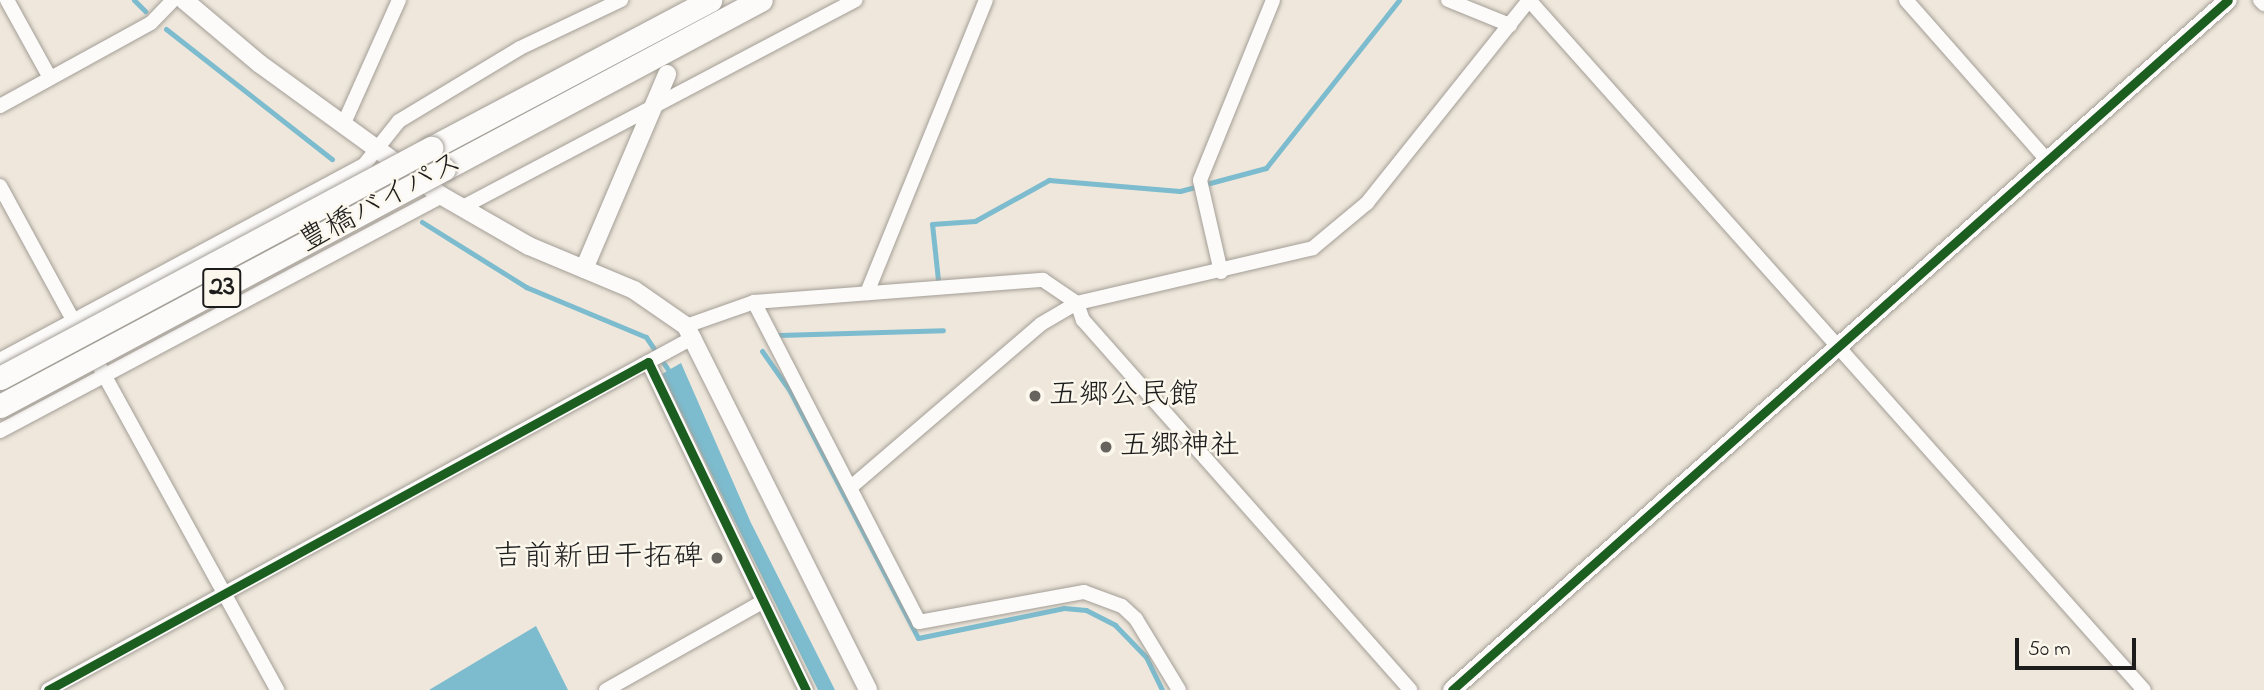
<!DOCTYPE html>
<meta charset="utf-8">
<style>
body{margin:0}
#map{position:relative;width:2264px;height:690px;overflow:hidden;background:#efe7db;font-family:"Indie Flower","Klee One",sans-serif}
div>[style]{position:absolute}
.water>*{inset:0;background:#7cbcce}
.stream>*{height:5px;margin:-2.5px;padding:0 2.5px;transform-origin:2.5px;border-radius:2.5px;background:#7cbcce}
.roads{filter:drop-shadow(0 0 2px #a39e97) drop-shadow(0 0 2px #a39e97)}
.minor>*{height:14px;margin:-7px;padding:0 7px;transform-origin:7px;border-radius:7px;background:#fdfbfa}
.tertiary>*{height:18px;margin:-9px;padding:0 9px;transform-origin:9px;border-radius:9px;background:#fdfbfa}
.trunk>*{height:23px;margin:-11.5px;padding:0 11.5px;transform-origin:11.5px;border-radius:11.5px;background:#fdfbfa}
.bridges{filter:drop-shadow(0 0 2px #a39e97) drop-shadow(0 0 2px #a39e97)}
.trunk-bridge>*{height:23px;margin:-11.5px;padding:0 11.5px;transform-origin:11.5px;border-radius:11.5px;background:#fdfbfa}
.cycleway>*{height:9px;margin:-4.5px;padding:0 4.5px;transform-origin:4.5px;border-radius:4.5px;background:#1b5e20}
.dots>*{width:19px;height:19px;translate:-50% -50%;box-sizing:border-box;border:4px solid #fbf7ec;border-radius:50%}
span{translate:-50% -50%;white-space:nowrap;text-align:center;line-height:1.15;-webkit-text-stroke:5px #fbf7ec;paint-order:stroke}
.shield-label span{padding:2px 5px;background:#fbf7ec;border:2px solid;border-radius:5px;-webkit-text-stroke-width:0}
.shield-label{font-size:28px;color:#1c1c1c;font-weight:700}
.street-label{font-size:30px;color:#1c1c1c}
.poi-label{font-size:30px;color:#1c1c1c}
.left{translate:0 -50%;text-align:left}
.right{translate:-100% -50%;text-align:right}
.scale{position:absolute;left:2015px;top:638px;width:121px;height:32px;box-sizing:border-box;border:4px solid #1c1c1c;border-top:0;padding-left:9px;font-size:21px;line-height:24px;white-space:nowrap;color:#1c1c1c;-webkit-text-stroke:5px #fbf7ec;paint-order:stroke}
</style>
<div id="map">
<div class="water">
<i style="clip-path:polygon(681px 363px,751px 523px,835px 690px,818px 690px,662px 374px)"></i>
<i style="clip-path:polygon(536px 626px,568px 690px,429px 690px)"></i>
</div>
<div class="stream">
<i style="left:134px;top:0;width:16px;rotate:45deg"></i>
<i style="left:166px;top:29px;width:211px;rotate:38.1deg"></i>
<i style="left:422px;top:222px;width:123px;rotate:32deg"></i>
<i style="left:526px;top:287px;width:130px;rotate:22.6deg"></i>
<i style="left:646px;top:337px;width:40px;rotate:56deg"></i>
<i style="left:938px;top:280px;width:56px;rotate:-96.1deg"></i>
<i style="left:932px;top:224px;width:43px;rotate:-4deg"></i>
<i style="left:975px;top:221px;width:85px;rotate:-29deg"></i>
<i style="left:1049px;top:180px;width:131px;rotate:4.8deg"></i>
<i style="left:1180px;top:191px;width:89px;rotate:-15deg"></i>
<i style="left:1266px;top:168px;width:214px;rotate:-51.6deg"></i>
<i style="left:779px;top:335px;width:164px;rotate:-1.7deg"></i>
<i style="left:762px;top:351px;width:49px;rotate:55deg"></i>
<i style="left:790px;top:391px;width:278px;rotate:62.6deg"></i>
<i style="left:918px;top:638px;width:149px;rotate:-11.6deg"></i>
<i style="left:1064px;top:608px;width:22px;rotate:5deg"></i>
<i style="left:1086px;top:610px;width:33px;rotate:27deg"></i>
<i style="left:1115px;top:625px;width:45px;rotate:45.9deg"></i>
<i style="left:1146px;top:657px;width:37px;rotate:64deg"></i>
</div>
<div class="roads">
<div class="minor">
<i style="left:7px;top:0;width:89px;rotate:61.1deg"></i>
<i style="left:1448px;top:0;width:67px;rotate:22deg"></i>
<i style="left:1529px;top:0;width:924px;rotate:48.29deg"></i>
<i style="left:1906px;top:0;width:213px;rotate:48.6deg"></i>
<i style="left:2260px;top:0;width:6px;rotate:45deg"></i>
<i style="left:0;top:106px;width:172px;rotate:-28.8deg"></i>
<i style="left:151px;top:23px;width:32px;rotate:-46deg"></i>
<i style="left:344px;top:123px;width:135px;rotate:-65.9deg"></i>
<i style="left:0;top:186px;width:161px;rotate:61.4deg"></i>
<i style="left:461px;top:208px;width:446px;rotate:-27.8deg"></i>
<i style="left:1221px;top:272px;width:94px;rotate:-102.9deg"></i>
<i style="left:1200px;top:180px;width:194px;rotate:-67.9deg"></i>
<i style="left:867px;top:293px;width:316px;rotate:-67.9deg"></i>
<i style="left:754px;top:302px;width:360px;rotate:62.7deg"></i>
<i style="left:919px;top:622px;width:168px;rotate:-10.3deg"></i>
<i style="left:1084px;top:592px;width:40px;rotate:20.2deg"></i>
<i style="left:1122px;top:606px;width:19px;rotate:43deg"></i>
<i style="left:1136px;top:619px;width:83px;rotate:58.8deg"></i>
<i style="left:686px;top:326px;width:72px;rotate:-19.4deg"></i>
<i style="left:754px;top:302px;width:290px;rotate:-4.4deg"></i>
<i style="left:1043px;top:280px;width:41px;rotate:34.1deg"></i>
<i style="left:1077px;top:303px;width:242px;rotate:-13.1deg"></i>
<i style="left:1313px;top:248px;width:70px;rotate:-39.8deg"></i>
<i style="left:1367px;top:203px;width:260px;rotate:-51.4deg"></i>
<i style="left:91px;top:351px;width:387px;rotate:61.2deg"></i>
<i style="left:0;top:360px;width:413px;rotate:-28.2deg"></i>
<i style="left:364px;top:165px;width:56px;rotate:-51.5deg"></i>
<i style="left:399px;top:121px;width:141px;rotate:-31.1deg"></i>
<i style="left:520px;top:48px;width:112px;rotate:-25.4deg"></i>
<i style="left:648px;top:362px;width:52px;rotate:-28.5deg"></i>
<i style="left:0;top:431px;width:501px;rotate:-28deg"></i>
<i style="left:851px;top:487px;width:250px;rotate:-40.6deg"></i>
<i style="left:1041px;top:324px;width:42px;rotate:-30.3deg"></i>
<i style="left:1077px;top:303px;width:18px;rotate:71deg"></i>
<i style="left:1083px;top:320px;width:494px;rotate:48.5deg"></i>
<i style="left:48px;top:690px;width:684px;rotate:-28.66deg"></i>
<i style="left:648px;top:362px;width:364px;rotate:64.3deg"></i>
<i style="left:606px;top:690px;width:179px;rotate:-29.4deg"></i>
</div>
<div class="tertiary">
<i style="left:184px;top:0;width:99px;rotate:40.1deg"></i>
<i style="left:260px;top:64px;width:225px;rotate:36deg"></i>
<i style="left:442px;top:196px;width:100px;rotate:29.9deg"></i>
<i style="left:529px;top:246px;width:114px;rotate:22.7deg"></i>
<i style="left:634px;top:290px;width:63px;rotate:34.7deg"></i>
<i style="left:686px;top:326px;width:407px;rotate:63.4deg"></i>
<i style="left:584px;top:269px;width:212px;rotate:-66.9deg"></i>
<i style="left:1452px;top:690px;width:1038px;rotate:-41.64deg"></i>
</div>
<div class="trunk">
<i style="left:431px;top:148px;width:316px;rotate:-27.9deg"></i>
<i style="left:444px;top:169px;width:359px;rotate:-28.1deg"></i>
</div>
</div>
<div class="bridges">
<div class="trunk-bridge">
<i style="left:0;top:378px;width:489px;rotate:-28.1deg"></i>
<i style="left:0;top:406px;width:503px;rotate:-28.09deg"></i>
</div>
</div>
<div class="cycleway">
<i style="left:48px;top:690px;width:684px;rotate:-28.66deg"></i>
<i style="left:648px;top:362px;width:364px;rotate:64.3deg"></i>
<i style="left:1452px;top:690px;width:1038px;rotate:-41.64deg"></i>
</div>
<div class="dots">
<i style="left:1035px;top:396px;background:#66635f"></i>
<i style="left:1106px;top:447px;background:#66635f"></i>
<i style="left:717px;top:558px;background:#66635f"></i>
</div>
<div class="shield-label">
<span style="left:222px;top:288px">23</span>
</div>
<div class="street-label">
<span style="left:381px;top:203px;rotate:-28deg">豊橋バイパス</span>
</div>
<div class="poi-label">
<span class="left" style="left:1049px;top:396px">五郷公民館</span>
<span class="left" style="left:1120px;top:447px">五郷神社</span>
<span class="right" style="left:703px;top:558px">吉前新田干拓碑</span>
</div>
<div class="scale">50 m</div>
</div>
